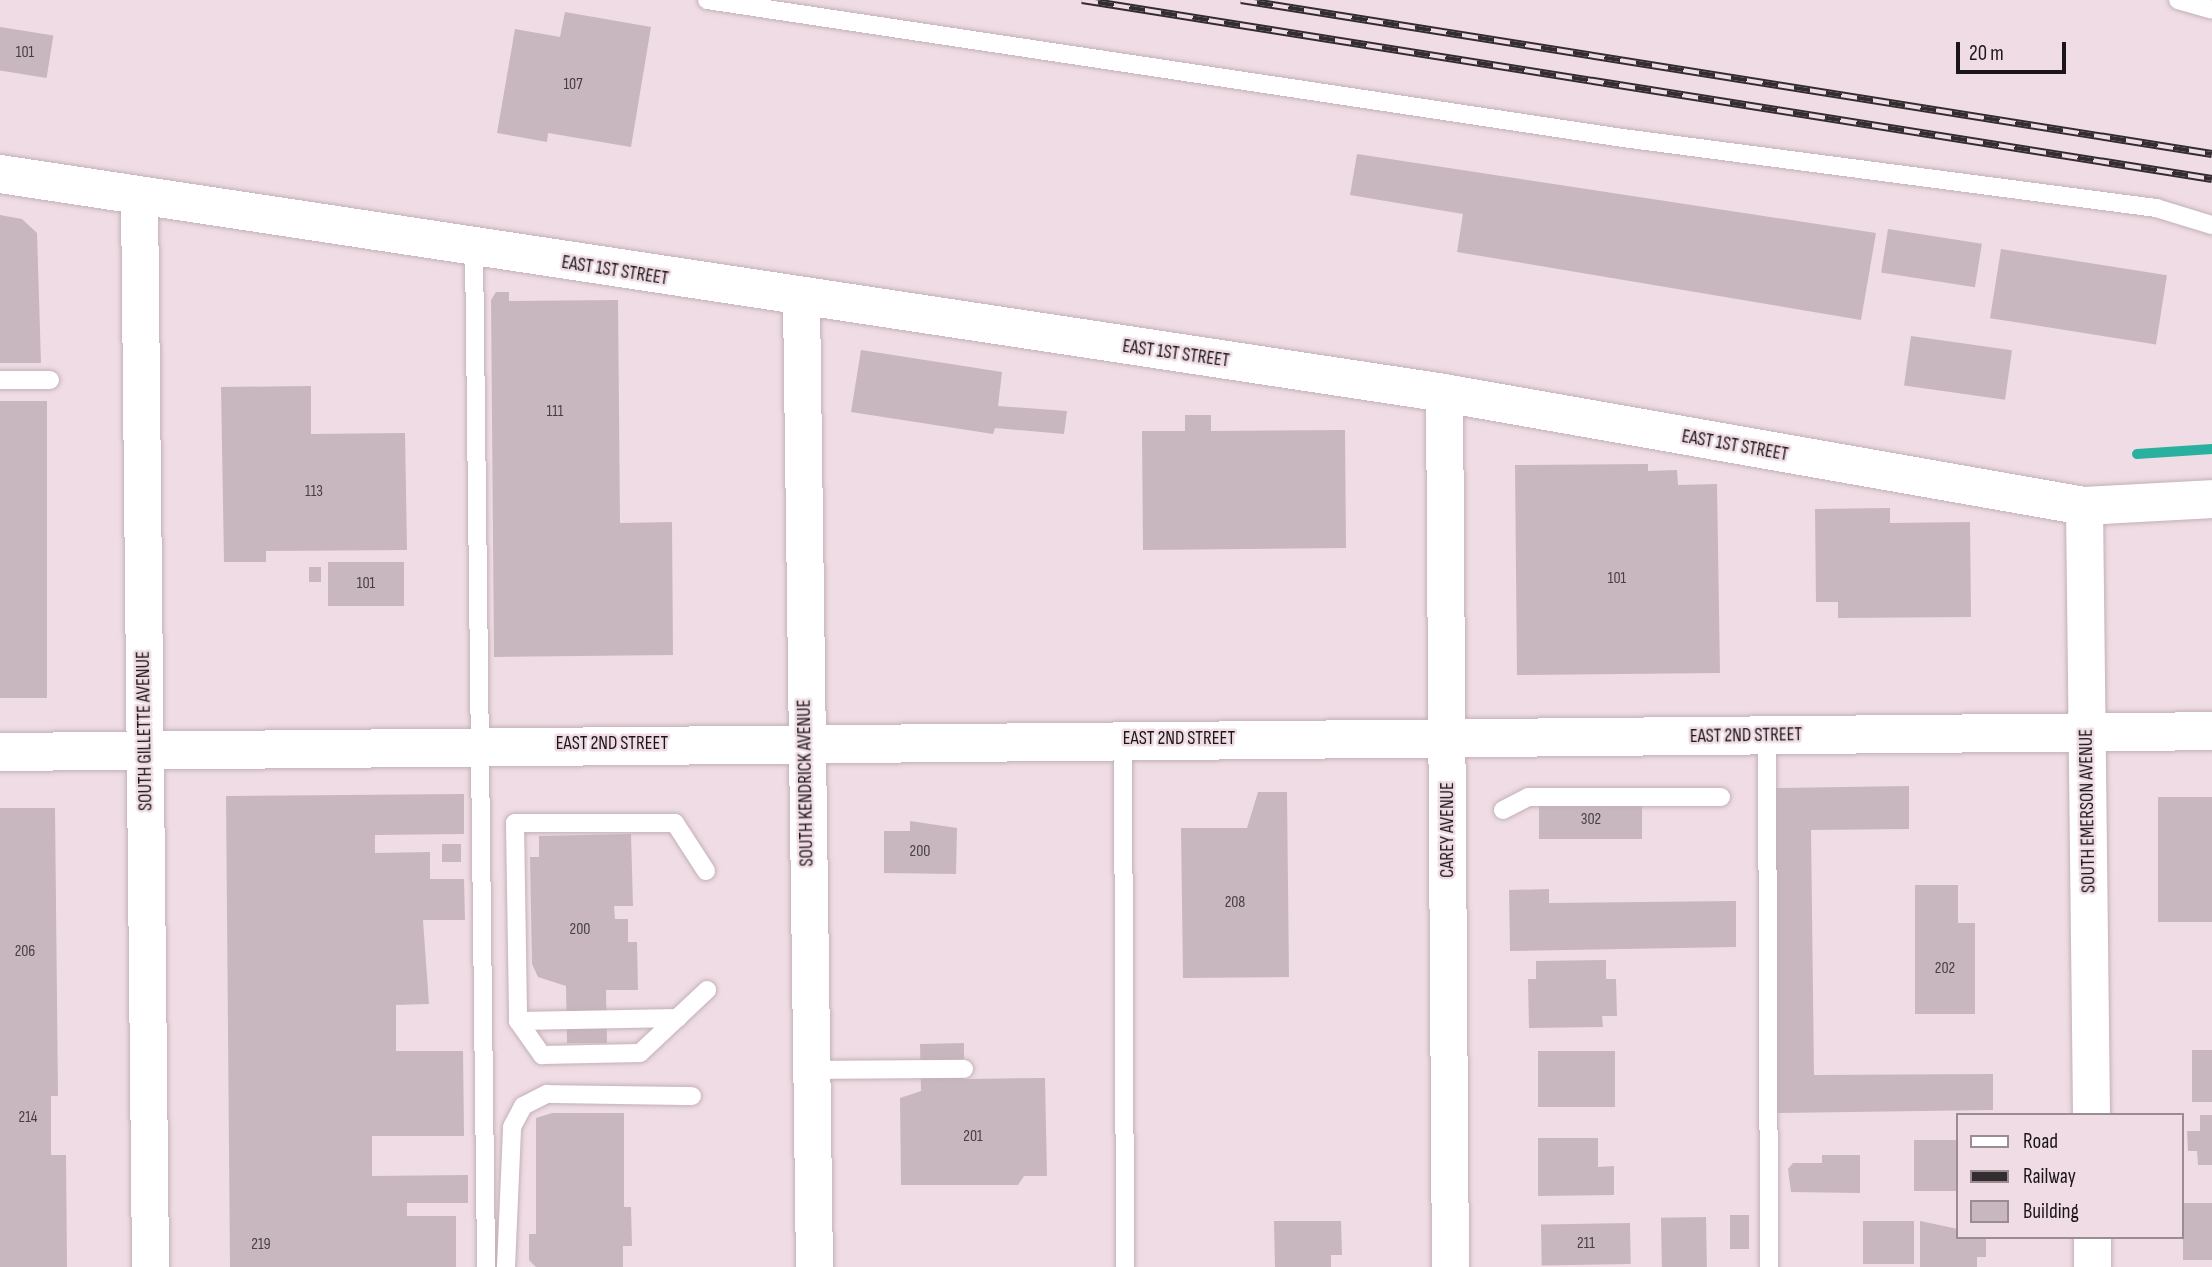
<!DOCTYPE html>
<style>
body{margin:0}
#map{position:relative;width:2212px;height:1267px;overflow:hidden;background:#efdce4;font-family:"Sofia Sans Condensed",sans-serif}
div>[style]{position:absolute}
.stream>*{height:10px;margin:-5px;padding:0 5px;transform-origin:5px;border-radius:5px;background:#29b09f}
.building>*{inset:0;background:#c9b7bf;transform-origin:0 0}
.roads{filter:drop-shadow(0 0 2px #c3b0b8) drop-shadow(0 0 2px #c3b0b8)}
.service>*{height:18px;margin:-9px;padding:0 9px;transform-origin:9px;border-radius:9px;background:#fff}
.minor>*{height:37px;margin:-18.5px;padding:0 18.5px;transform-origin:18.5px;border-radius:18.5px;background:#fff}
.tertiary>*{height:38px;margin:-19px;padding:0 19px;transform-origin:19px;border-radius:19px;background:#fff}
.primary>*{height:38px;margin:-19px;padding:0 19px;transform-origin:19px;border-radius:19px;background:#fff}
.rail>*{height:8px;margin-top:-4px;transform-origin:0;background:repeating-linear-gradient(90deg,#efdce4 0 16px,#342d30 0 32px);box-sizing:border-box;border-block:2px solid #342d30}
span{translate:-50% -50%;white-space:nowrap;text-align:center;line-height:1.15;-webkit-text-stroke:5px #efdce4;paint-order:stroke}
.number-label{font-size:16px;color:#463e42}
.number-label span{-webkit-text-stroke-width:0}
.street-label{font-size:19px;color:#1b1518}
.legend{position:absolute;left:1956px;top:1113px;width:228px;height:126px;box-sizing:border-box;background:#efdce4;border:2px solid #9a8c92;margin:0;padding:9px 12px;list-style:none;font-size:21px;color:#1b1518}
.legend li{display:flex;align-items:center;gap:14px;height:35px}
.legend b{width:35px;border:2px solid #9a8c92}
.scale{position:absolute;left:1956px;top:42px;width:110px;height:32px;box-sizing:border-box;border:4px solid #1b1518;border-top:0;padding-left:9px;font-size:21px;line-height:24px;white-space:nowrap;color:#1b1518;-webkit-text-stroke:5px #efdce4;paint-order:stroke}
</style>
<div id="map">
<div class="stream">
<i style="left:2137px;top:454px;width:75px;rotate:-3.8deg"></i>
</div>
<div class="building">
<i style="clip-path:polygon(565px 12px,651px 27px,631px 147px,548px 133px,547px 142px,497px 133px,515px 29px,560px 37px)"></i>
<i style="left:0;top:27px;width:54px;height:43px;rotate:9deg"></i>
<i style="clip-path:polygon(1357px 154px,1876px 233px,1861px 320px,1457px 252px,1463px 214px,1350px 195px)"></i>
<i style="clip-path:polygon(0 215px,22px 219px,37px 233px,41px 363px,0 363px)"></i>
<i style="left:1888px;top:229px;width:95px;height:44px;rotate:9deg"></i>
<i style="left:2001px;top:249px;width:168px;height:70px;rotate:9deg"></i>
<i style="clip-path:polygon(496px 292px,509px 292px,509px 301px,618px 300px,620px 523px,672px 522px,673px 655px,494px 657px,491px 300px)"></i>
<i style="left:1911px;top:336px;width:102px;height:50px;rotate:8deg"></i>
<i style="clip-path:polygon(861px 350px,1002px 372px,998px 406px,1067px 411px,1064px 434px,995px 428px,993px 434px,851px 412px)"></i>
<i style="clip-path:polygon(311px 386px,311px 434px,405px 433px,407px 550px,266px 551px,266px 562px,224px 562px,221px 387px)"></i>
<i style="left:0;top:401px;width:47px;height:297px"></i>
<i style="clip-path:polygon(1185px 415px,1211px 415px,1211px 431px,1345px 430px,1346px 548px,1143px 550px,1142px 431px,1185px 431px)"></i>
<i style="clip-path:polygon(1648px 464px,1648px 471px,1677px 470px,1678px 485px,1717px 484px,1720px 673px,1517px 675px,1515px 465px)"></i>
<i style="clip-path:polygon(1890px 508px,1890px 523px,1970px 522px,1971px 617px,1838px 618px,1838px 602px,1816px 602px,1815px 509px)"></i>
<i style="left:328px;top:562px;width:76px;height:44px"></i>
<i style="left:309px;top:567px;width:12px;height:15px"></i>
<i style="clip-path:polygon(1909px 786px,1909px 829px,1811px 830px,1814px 1075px,1993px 1074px,1993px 1110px,1776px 1113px,1773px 788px)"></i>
<i style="clip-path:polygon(1258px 792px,1287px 792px,1289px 977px,1183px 978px,1181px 828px,1247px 828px)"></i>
<i style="clip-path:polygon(464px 794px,464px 834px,375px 835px,375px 853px,430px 852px,430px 879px,464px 879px,465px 920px,423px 920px,429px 1004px,396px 1005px,396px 1051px,463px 1051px,464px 1136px,372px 1136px,372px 1176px,468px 1175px,468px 1203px,407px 1203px,407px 1216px,456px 1216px,456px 1267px,230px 1267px,226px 796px)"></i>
<i style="left:2212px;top:797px;width:125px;height:54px;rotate:90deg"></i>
<i style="left:1642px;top:800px;width:39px;height:103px;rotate:90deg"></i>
<i style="clip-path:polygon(0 808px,55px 808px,58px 1096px,51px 1096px,51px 1155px,66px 1155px,67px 1267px,0 1267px)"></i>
<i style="clip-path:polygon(910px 821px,957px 828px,956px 874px,884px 873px,884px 831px,910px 831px)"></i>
<i style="clip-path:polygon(631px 834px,633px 906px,614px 906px,615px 919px,628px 919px,628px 942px,637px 942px,638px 990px,606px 990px,607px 1043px,567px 1043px,566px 986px,538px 977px,532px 964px,530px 857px,539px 857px,539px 836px)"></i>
<i style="left:461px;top:844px;width:18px;height:19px;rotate:90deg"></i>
<i style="clip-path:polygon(1915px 885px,1958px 885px,1958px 923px,1975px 923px,1975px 1014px,1915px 1014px)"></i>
<i style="clip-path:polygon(1549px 889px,1549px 903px,1736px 901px,1736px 947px,1510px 951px,1509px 890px)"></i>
<i style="clip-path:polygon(1606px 960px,1606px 979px,1616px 979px,1617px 1016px,1602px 1016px,1603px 1027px,1529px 1028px,1528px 979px,1536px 979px,1536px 961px)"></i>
<i style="clip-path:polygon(964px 1043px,964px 1079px,1045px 1078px,1047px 1176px,1024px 1176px,1018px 1185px,901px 1185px,900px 1098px,921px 1091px,920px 1044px)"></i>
<i style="left:2212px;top:1050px;width:52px;height:20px;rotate:90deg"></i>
<i style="left:1615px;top:1051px;width:56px;height:77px;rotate:90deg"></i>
<i style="clip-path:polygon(552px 1113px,624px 1113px,624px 1207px,631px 1207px,632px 1246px,623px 1246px,623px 1267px,536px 1267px,529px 1260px,529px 1234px,536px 1234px,536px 1118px)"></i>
<i style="clip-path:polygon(2200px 1115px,2212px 1115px,2212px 1165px,2198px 1165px,2197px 1151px,2188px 1151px,2187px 1131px,2200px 1131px)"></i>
<i style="clip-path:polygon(1538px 1138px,1598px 1138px,1598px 1167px,1614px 1166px,1614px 1195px,1538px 1196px)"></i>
<i style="left:1958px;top:1140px;width:51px;height:44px;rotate:90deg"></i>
<i style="clip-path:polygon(1822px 1155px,1860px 1155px,1860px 1193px,1791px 1192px,1788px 1169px,1793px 1163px,1822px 1163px)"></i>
<i style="left:2183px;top:1203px;width:29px;height:57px"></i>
<i style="left:1730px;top:1215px;width:19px;height:34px"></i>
<i style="left:1706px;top:1217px;width:50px;height:45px;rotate:89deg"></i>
<i style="clip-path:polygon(1274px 1221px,1341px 1221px,1342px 1255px,1331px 1255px,1331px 1267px,1275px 1267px)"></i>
<i style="left:1863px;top:1221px;width:51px;height:43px"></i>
<i style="clip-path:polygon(1920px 1221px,1958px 1229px,1958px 1237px,1986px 1237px,1986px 1257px,1977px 1257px,1977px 1267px,1920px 1267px)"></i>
<i style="left:1630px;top:1223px;width:41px;height:89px;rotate:89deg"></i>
</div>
<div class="roads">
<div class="service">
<i style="left:707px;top:0;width:926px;rotate:8.57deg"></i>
<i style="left:1623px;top:138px;width:538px;rotate:7.48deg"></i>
<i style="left:2156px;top:208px;width:59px;rotate:16.9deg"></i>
<i style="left:2178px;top:0;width:35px;rotate:16deg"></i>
<i style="left:474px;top:249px;width:1018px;rotate:89.32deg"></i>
<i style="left:0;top:380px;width:50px"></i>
<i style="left:1767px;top:736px;width:531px;rotate:89.78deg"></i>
<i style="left:1123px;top:740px;width:527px;rotate:89.78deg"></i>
<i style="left:1503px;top:810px;width:28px;rotate:-27deg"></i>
<i style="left:1528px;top:797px;width:193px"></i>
<i style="left:706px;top:871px;width:57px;rotate:-122.9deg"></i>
<i style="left:675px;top:823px;width:160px;rotate:180deg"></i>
<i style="left:515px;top:823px;width:198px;rotate:89.1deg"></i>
<i style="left:518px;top:1021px;width:42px;rotate:54.8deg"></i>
<i style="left:542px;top:1055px;width:98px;rotate:-1.2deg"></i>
<i style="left:640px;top:1053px;width:92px;rotate:-43.2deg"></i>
<i style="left:518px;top:1021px;width:160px;rotate:-1.1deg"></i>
<i style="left:811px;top:1070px;width:153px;rotate:-0.4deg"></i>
<i style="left:506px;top:1267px;width:140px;rotate:-87.5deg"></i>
<i style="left:512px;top:1127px;width:24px;rotate:-62deg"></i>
<i style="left:523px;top:1106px;width:27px;rotate:-27deg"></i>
<i style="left:547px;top:1094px;width:145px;rotate:0.8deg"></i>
</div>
<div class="minor">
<i style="left:139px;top:195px;width:1072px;rotate:89.41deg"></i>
<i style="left:801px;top:300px;width:967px;rotate:89.23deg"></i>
<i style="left:1444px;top:393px;width:874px;rotate:89.61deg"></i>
<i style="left:2084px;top:506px;width:609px;rotate:89.34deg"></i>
<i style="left:2092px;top:1237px;width:30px;rotate:90deg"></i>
</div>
<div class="tertiary">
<i style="left:0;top:174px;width:1461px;rotate:8.62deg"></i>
<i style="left:1444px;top:393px;width:650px;rotate:10.01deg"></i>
<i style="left:2084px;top:506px;width:128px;rotate:-3.1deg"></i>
</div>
<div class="primary">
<i style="left:0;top:752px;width:2212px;rotate:-0.54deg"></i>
</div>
</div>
<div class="rail">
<i style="left:1082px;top:0;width:1144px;rotate:9deg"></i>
<i style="left:1241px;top:0;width:983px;rotate:9.01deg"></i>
</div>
<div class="number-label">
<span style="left:25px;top:53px">101</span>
<span style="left:573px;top:85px">107</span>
<span style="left:555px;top:412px">111</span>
<span style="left:314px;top:492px">113</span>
<span style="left:1617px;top:579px">101</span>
<span style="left:366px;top:584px">101</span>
<span style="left:1591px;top:820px">302</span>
<span style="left:920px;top:852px">200</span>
<span style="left:1235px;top:903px">208</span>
<span style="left:580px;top:930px">200</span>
<span style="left:25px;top:952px">206</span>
<span style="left:1945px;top:969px">202</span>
<span style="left:28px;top:1118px">214</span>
<span style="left:973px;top:1137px">201</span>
<span style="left:1586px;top:1244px">211</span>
<span style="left:261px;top:1245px">219</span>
</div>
<div class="street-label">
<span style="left:615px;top:271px;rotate:9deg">EAST 1ST STREET</span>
<span style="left:1176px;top:354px;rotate:8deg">EAST 1ST STREET</span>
<span style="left:1735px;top:446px;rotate:10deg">EAST 1ST STREET</span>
<span style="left:145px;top:731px;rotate:-91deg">SOUTH GILLETTE AVENUE</span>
<span style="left:1746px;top:736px;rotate:-1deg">EAST 2ND STREET</span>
<span style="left:1179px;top:739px">EAST 2ND STREET</span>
<span style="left:612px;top:744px">EAST 2ND STREET</span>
<span style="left:806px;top:783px;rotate:-91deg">SOUTH KENDRICK AVENUE</span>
<span style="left:2088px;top:811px;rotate:-91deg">SOUTH EMERSON AVENUE</span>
<span style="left:1448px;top:830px;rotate:-90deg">CAREY AVENUE</span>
</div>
<ul class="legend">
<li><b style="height:9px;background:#fff"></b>Road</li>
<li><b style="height:9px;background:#342d30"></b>Railway</li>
<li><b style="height:19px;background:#c9b7bf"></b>Building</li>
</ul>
<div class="scale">20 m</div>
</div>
